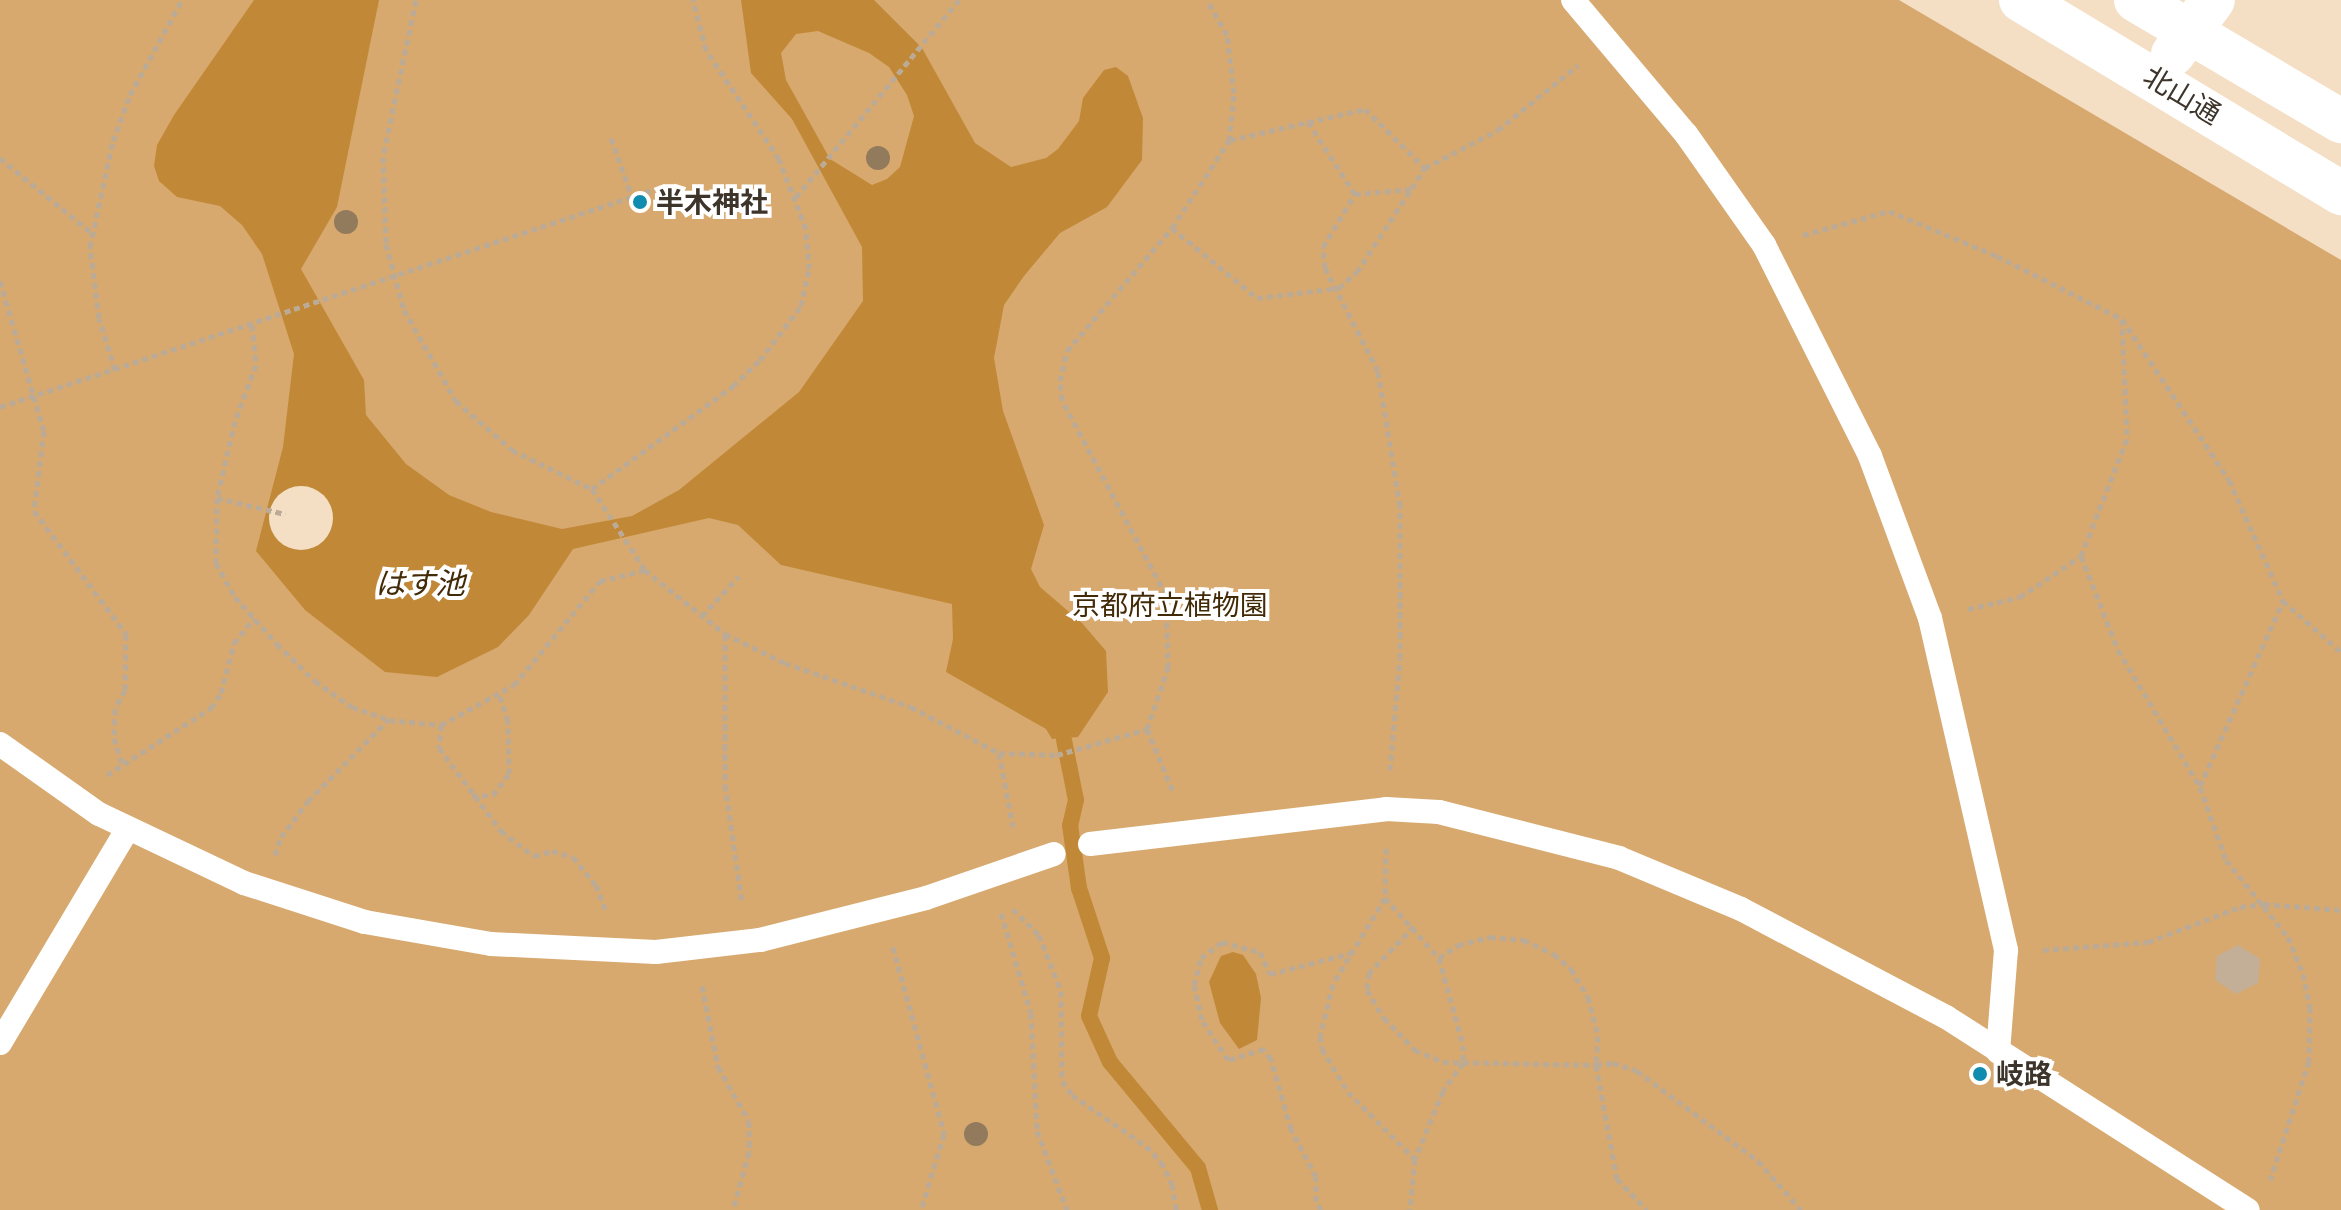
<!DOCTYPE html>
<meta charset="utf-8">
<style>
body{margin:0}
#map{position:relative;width:2341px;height:1210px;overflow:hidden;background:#f4dfc5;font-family:"IBM Plex Sans","Noto Sans JP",sans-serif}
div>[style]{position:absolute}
.green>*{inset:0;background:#d7a96e}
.water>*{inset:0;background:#c18937}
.pier>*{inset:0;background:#f4dfc5}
.round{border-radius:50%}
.stream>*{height:16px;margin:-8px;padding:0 8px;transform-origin:8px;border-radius:8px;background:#c18937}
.building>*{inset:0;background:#c3af97}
.path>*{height:5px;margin-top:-2.5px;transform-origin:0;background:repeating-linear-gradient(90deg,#bbaa95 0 6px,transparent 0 10px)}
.service>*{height:24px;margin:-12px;padding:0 12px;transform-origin:12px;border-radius:12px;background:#fff}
.tertiary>*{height:44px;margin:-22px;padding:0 22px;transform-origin:22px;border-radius:22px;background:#fff}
.trees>*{width:24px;height:24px;margin:-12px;border-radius:50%;background:#927b5c}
.dots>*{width:22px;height:22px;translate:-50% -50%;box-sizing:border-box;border:4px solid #fff;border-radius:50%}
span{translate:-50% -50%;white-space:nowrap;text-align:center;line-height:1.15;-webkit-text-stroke:8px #fff;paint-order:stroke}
.street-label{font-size:28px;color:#3d352b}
.poi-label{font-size:28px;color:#3d352b;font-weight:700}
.left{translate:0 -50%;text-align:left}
.park-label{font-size:28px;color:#422a06}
.water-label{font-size:30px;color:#432b08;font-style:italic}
</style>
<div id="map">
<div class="green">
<i style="clip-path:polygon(0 0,1899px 0,2341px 260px,2341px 1210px,0 1210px)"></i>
</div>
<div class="water">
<i style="clip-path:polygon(evenodd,254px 0,379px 0,337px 207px,301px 269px,364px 380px,366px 415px,406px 464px,449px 495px,491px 512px,562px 529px,632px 516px,679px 490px,799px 392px,863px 301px,862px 247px,792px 119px,751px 73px,741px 0,874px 0,922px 48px,975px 143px,1011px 167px,1046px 158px,1058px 149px,1079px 121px,1083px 98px,1104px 70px,1116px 67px,1128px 76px,1143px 118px,1142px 160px,1107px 207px,1060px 233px,1024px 276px,1004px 305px,994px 358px,1003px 411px,1044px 525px,1031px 569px,1040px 587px,1082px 623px,1106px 651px,1108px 692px,1078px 737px,1052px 739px,1046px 729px,946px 672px,953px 639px,952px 604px,781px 565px,738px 525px,709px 518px,573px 549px,529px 615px,498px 647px,437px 677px,385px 672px,305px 610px,256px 551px,283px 447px,294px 354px,262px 254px,242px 225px,220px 206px,177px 197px,159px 181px,154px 166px,157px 145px,174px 115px,254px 0,818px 31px,869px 53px,889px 67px,907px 95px,914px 116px,900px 167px,887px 179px,872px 185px,830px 159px,786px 80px,781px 53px,796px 34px,818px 31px)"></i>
<i style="clip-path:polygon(1233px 952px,1243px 955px,1256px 974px,1261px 998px,1257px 1040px,1239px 1049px,1220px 1023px,1209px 982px,1221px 956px)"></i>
</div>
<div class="pier">
<i class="round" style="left:269px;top:486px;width:64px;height:64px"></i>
</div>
<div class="stream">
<i style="left:1064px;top:740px;width:61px;rotate:78.7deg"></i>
<i style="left:1076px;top:800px;width:26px;rotate:103deg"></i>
<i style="left:1070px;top:825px;width:64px;rotate:81.9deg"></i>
<i style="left:1079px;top:888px;width:74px;rotate:71.8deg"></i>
<i style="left:1102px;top:958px;width:59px;rotate:102.6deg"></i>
<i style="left:1089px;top:1016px;width:51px;rotate:65.5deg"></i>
<i style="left:1110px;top:1062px;width:138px;rotate:50.3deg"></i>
<i style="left:1198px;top:1168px;width:44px;rotate:74.1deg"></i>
</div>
<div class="building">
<i style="clip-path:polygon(2238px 945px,2260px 959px,2258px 983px,2236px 994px,2215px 980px,2217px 956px)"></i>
</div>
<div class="path">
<i style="left:416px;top:0;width:160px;rotate:101.9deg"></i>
<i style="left:383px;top:157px;width:87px;rotate:88deg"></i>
<i style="left:386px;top:244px;width:68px;rotate:74.7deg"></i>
<i style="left:404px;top:310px;width:105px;rotate:60.3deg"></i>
<i style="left:456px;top:401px;width:74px;rotate:41.2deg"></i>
<i style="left:512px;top:450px;width:89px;rotate:26deg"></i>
<i style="left:592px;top:489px;width:97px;rotate:56.8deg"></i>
<i style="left:645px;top:570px;width:102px;rotate:38.7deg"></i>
<i style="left:725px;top:634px;width:67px;rotate:25.8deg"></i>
<i style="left:785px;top:663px;width:133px;rotate:19.2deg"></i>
<i style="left:911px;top:707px;width:99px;rotate:27.6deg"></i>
<i style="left:999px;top:753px;width:58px;rotate:2deg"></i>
<i style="left:1057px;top:755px;width:94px;rotate:-16.1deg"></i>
<i style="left:1147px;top:729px;width:65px;rotate:-71deg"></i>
<i style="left:1168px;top:668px;width:73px;rotate:-91.6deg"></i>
<i style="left:1166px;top:595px;width:221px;rotate:-118.1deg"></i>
<i style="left:1062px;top:400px;width:19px;rotate:-96deg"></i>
<i style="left:1060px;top:381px;width:31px;rotate:-77deg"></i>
<i style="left:1067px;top:351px;width:162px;rotate:-49.5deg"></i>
<i style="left:1172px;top:228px;width:104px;rotate:-56.8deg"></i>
<i style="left:1229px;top:141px;width:48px;rotate:-84.1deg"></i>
<i style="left:1234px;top:93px;width:58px;rotate:-96.9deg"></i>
<i style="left:1227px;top:35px;width:40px;rotate:-119.7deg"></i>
<i style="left:1308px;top:122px;width:86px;rotate:56.9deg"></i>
<i style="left:611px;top:138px;width:63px;rotate:70.4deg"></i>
<i style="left:1230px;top:140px;width:139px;rotate:-12.9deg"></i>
<i style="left:1365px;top:109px;width:84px;rotate:44.5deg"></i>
<i style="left:0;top:158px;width:120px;rotate:39.3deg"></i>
<i style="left:796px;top:197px;width:256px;rotate:-50.4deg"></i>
<i style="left:1172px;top:228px;width:110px;rotate:39.5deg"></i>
<i style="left:1257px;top:298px;width:83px;rotate:-7deg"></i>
<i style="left:1339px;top:288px;width:24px;rotate:-42deg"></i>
<i style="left:1357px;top:272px;width:124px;rotate:-56.8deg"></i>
<i style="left:1425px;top:168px;width:82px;rotate:-27.5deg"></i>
<i style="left:1498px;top:130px;width:103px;rotate:-39.1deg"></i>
<i style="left:1803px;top:235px;width:89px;rotate:-15.6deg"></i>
<i style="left:1889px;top:211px;width:117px;rotate:22.6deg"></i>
<i style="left:1997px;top:256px;width:140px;rotate:26.7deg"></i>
<i style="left:2122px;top:319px;width:193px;rotate:56.4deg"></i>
<i style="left:2229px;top:480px;width:133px;rotate:65.9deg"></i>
<i style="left:2283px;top:601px;width:77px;rotate:41.3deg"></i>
<i style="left:0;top:281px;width:156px;rotate:73.7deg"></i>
<i style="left:44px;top:431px;width:81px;rotate:97.1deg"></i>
<i style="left:34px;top:511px;width:154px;rotate:53.2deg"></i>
<i style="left:126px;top:634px;width:56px;rotate:91deg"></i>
<i style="left:125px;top:690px;width:21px;rotate:118deg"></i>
<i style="left:115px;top:709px;width:29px;rotate:92deg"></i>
<i style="left:114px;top:738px;width:27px;rotate:73deg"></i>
<i style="left:2122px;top:319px;width:120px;rotate:87.6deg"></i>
<i style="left:2127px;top:439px;width:126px;rotate:111.5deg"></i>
<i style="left:2081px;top:556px;width:101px;rotate:68.5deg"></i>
<i style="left:2118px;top:650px;width:160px;rotate:59.1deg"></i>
<i style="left:2200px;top:787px;width:77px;rotate:70.4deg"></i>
<i style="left:2226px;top:860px;width:99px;rotate:51.2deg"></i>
<i style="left:2288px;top:937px;width:40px;rotate:68deg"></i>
<i style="left:2303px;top:974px;width:34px;rotate:78deg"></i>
<i style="left:2310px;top:1007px;width:54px;rotate:91.1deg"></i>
<i style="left:2309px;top:1061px;width:125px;rotate:108.1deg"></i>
<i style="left:252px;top:325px;width:40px;rotate:84.3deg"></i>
<i style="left:256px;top:365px;width:60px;rotate:110.6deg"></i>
<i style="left:235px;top:421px;width:79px;rotate:103.2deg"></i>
<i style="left:217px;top:498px;width:65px;rotate:90.9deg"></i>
<i style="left:216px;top:563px;width:39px;rotate:61deg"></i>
<i style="left:235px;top:597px;width:63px;rotate:48.2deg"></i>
<i style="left:277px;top:644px;width:53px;rotate:44.2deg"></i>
<i style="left:315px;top:681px;width:45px;rotate:35.1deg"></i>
<i style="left:352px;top:707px;width:39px;rotate:19deg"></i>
<i style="left:389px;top:720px;width:52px;rotate:5.5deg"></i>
<i style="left:441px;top:725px;width:83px;rotate:-28.7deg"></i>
<i style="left:514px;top:685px;width:135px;rotate:-50.4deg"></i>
<i style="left:600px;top:581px;width:46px;rotate:-13.7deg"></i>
<i style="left:115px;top:370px;width:54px;rotate:-107.1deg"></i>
<i style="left:99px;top:318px;width:72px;rotate:-97.2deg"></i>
<i style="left:90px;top:247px;width:108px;rotate:-77.8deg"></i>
<i style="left:113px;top:141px;width:49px;rotate:-69.7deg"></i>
<i style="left:130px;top:95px;width:108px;rotate:-61.3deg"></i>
<i style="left:0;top:407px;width:687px;rotate:-18.41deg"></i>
<i style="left:592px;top:489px;width:175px;rotate:-36.1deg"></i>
<i style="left:733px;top:386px;width:37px;rotate:-44deg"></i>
<i style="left:760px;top:360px;width:68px;rotate:-52.8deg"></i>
<i style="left:801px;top:306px;width:38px;rotate:-78deg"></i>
<i style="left:809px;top:269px;width:40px;rotate:-94.3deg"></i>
<i style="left:806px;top:229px;width:75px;rotate:-111.1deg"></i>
<i style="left:779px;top:159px;width:131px;rotate:-123.8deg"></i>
<i style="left:706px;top:50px;width:52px;rotate:-104.6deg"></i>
<i style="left:217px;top:498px;width:70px;rotate:13.2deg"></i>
<i style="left:1968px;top:609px;width:53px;rotate:-13deg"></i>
<i style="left:2020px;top:597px;width:73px;rotate:-33.9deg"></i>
<i style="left:702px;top:616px;width:54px;rotate:-47.2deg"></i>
<i style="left:725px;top:634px;width:151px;rotate:90deg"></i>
<i style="left:725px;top:785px;width:119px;rotate:81.8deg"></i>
<i style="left:441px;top:725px;width:23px;rotate:95deg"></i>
<i style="left:439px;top:748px;width:104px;rotate:53.2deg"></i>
<i style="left:501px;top:831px;width:41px;rotate:37.1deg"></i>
<i style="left:534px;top:856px;width:19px;rotate:-16deg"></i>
<i style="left:552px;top:851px;width:22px;rotate:16deg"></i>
<i style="left:573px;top:857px;width:36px;rotate:51deg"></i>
<i style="left:596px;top:885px;width:28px;rotate:69deg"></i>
<i style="left:1147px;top:729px;width:70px;rotate:67.4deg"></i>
<i style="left:999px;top:753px;width:75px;rotate:79.3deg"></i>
<i style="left:1390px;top:770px;width:112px;rotate:-84.9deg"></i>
<i style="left:1400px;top:658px;width:152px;rotate:-90deg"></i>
<i style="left:1400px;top:506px;width:137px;rotate:-99.3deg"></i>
<i style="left:1378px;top:371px;width:116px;rotate:-117.2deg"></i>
<i style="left:1325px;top:268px;width:21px;rotate:-95deg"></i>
<i style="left:1323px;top:247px;width:62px;rotate:-58.9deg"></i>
<i style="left:1355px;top:194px;width:57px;rotate:-5deg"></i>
<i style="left:107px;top:775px;width:124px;rotate:-32.8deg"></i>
<i style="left:211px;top:708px;width:18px;rotate:-56deg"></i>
<i style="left:221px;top:693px;width:52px;rotate:-75.4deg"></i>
<i style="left:234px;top:643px;width:32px;rotate:-51deg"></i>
<i style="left:2200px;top:786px;width:203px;rotate:-65.8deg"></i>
<i style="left:472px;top:796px;width:21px;rotate:-3deg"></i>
<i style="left:493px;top:795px;width:26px;rotate:-53deg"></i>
<i style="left:509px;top:774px;width:53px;rotate:-91.1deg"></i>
<i style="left:508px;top:721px;width:29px;rotate:-108deg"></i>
<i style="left:1386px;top:848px;width:50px;rotate:91.1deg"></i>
<i style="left:1385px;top:898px;width:100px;rotate:121.2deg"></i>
<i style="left:1333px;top:984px;width:54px;rotate:104deg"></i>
<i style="left:1320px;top:1036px;width:13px;rotate:81deg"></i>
<i style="left:1322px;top:1049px;width:50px;rotate:58.8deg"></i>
<i style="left:1348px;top:1092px;width:95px;rotate:45deg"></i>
<i style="left:275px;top:855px;width:19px;rotate:-72deg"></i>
<i style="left:281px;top:837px;width:45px;rotate:-53.1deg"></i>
<i style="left:308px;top:801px;width:114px;rotate:-45.4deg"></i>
<i style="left:1385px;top:898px;width:81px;rotate:48deg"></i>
<i style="left:1439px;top:958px;width:90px;rotate:74.6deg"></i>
<i style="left:1463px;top:1045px;width:18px;rotate:90deg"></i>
<i style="left:1463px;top:1063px;width:34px;rotate:126deg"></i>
<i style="left:1443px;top:1091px;width:74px;rotate:112.4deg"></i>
<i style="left:1415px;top:1159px;width:51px;rotate:95.6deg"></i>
<i style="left:1013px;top:909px;width:37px;rotate:45deg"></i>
<i style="left:1039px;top:935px;width:60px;rotate:68.6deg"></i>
<i style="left:1061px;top:991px;width:90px;rotate:89.4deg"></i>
<i style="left:1062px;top:1081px;width:17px;rotate:54deg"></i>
<i style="left:1072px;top:1095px;width:90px;rotate:34.6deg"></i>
<i style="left:1146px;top:1146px;width:22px;rotate:47deg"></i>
<i style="left:1161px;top:1162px;width:25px;rotate:63deg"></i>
<i style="left:1172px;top:1184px;width:26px;rotate:81deg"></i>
<i style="left:1001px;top:913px;width:104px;rotate:73.3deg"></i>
<i style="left:1031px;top:1013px;width:118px;rotate:87.1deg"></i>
<i style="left:1037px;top:1131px;width:85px;rotate:69.2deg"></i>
<i style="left:1414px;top:926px;width:65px;rotate:133.8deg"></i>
<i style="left:1369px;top:973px;width:17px;rotate:97deg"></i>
<i style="left:1367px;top:990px;width:33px;rotate:59deg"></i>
<i style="left:1384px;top:1018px;width:45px;rotate:45.9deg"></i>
<i style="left:1415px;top:1050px;width:30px;rotate:23deg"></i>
<i style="left:1443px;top:1062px;width:153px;rotate:1.1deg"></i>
<i style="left:1596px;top:1065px;width:116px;rotate:79.6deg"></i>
<i style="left:1617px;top:1179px;width:43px;rotate:45.9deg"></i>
<i style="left:893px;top:947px;width:194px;rotate:74.7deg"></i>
<i style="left:944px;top:1134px;width:79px;rotate:106.8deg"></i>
<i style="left:2043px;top:950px;width:105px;rotate:-4.4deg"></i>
<i style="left:2148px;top:942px;width:98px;rotate:-20.8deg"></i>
<i style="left:2240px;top:907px;width:24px;rotate:-7deg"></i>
<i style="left:2264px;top:904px;width:77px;rotate:4.5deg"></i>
<i style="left:1439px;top:958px;width:23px;rotate:-34deg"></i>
<i style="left:1458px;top:945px;width:33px;rotate:-14deg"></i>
<i style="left:1490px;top:937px;width:34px;rotate:5deg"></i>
<i style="left:1524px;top:940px;width:33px;rotate:25deg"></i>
<i style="left:1554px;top:954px;width:23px;rotate:41deg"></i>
<i style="left:1571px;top:969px;width:33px;rotate:59deg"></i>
<i style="left:1588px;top:997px;width:40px;rotate:75.6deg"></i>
<i style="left:1598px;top:1036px;width:29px;rotate:94deg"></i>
<i style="left:1596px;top:1065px;width:17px;rotate:-7deg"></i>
<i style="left:1613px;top:1063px;width:25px;rotate:18deg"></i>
<i style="left:1637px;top:1071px;width:151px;rotate:36.6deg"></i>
<i style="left:1758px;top:1161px;width:65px;rotate:48.7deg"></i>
<i style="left:702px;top:986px;width:83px;rotate:78.8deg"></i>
<i style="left:718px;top:1067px;width:62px;rotate:60.1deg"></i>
<i style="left:749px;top:1121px;width:31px;rotate:90deg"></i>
<i style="left:749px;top:1152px;width:60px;rotate:105.4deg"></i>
<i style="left:1321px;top:1210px;width:10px;rotate:-119deg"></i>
<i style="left:1316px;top:1201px;width:24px;rotate:-90deg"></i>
<i style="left:1316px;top:1177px;width:54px;rotate:-117.5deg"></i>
<i style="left:1291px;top:1129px;width:73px;rotate:-105.9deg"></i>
<i style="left:1271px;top:1059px;width:12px;rotate:-125deg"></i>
<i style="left:1264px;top:1049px;width:38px;rotate:163deg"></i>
<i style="left:1228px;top:1060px;width:48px;rotate:-123deg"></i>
<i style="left:1202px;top:1020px;width:36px;rotate:-103deg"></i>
<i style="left:1194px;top:985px;width:28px;rotate:-75deg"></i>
<i style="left:1201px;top:958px;width:26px;rotate:-37deg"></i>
<i style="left:1222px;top:942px;width:39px;rotate:15deg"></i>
<i style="left:1260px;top:952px;width:24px;rotate:66deg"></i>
<i style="left:1270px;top:974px;width:84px;rotate:-14.5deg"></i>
</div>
<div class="service">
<i style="left:1573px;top:0;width:175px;rotate:49.9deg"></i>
<i style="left:1686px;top:134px;width:136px;rotate:54.9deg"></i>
<i style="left:1764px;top:245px;width:236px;rotate:63.3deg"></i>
<i style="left:1870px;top:456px;width:173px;rotate:69.7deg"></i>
<i style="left:1930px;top:618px;width:341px;rotate:77.1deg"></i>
<i style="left:2006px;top:950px;width:102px;rotate:94.5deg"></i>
<i style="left:0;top:744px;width:121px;rotate:35.3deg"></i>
<i style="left:99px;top:814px;width:161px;rotate:25.4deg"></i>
<i style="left:244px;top:883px;width:127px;rotate:17.9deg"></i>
<i style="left:365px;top:922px;width:128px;rotate:9.9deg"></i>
<i style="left:491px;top:944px;width:165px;rotate:2.8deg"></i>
<i style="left:656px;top:952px;width:105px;rotate:-6.6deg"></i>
<i style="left:760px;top:940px;width:171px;rotate:-14.2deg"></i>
<i style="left:926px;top:898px;width:135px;rotate:-19deg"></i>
<i style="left:1090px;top:844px;width:298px;rotate:-6.7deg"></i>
<i style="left:1386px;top:809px;width:53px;rotate:3.2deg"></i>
<i style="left:1439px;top:812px;width:186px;rotate:14.3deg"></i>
<i style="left:1619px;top:858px;width:132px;rotate:22.7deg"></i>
<i style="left:1741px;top:909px;width:232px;rotate:27.8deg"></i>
<i style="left:1946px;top:1017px;width:358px;rotate:32.6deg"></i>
<i style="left:0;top:1043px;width:250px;rotate:-59.2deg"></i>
</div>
<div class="tertiary">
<i style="left:2021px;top:0;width:374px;rotate:31.1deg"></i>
<i style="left:2136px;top:0;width:238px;rotate:30.6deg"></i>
<i style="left:2173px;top:54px;width:67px;rotate:-53.5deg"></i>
</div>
<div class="trees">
<i style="left:878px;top:158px"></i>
<i style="left:346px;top:222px"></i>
<i style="left:976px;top:1134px"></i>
</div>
<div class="dots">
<i style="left:640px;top:202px;background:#108cae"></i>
<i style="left:1980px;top:1074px;background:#108cae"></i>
</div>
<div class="street-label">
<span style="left:2182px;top:95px;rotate:31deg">北山通</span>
</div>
<div class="poi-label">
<span class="left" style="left:656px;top:202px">半木神社</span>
<span class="left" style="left:1996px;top:1074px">岐路</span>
</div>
<div class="park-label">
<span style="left:1170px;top:605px">京都府立植物園</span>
</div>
<div class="water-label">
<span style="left:420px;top:583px">はす池</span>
</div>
</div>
